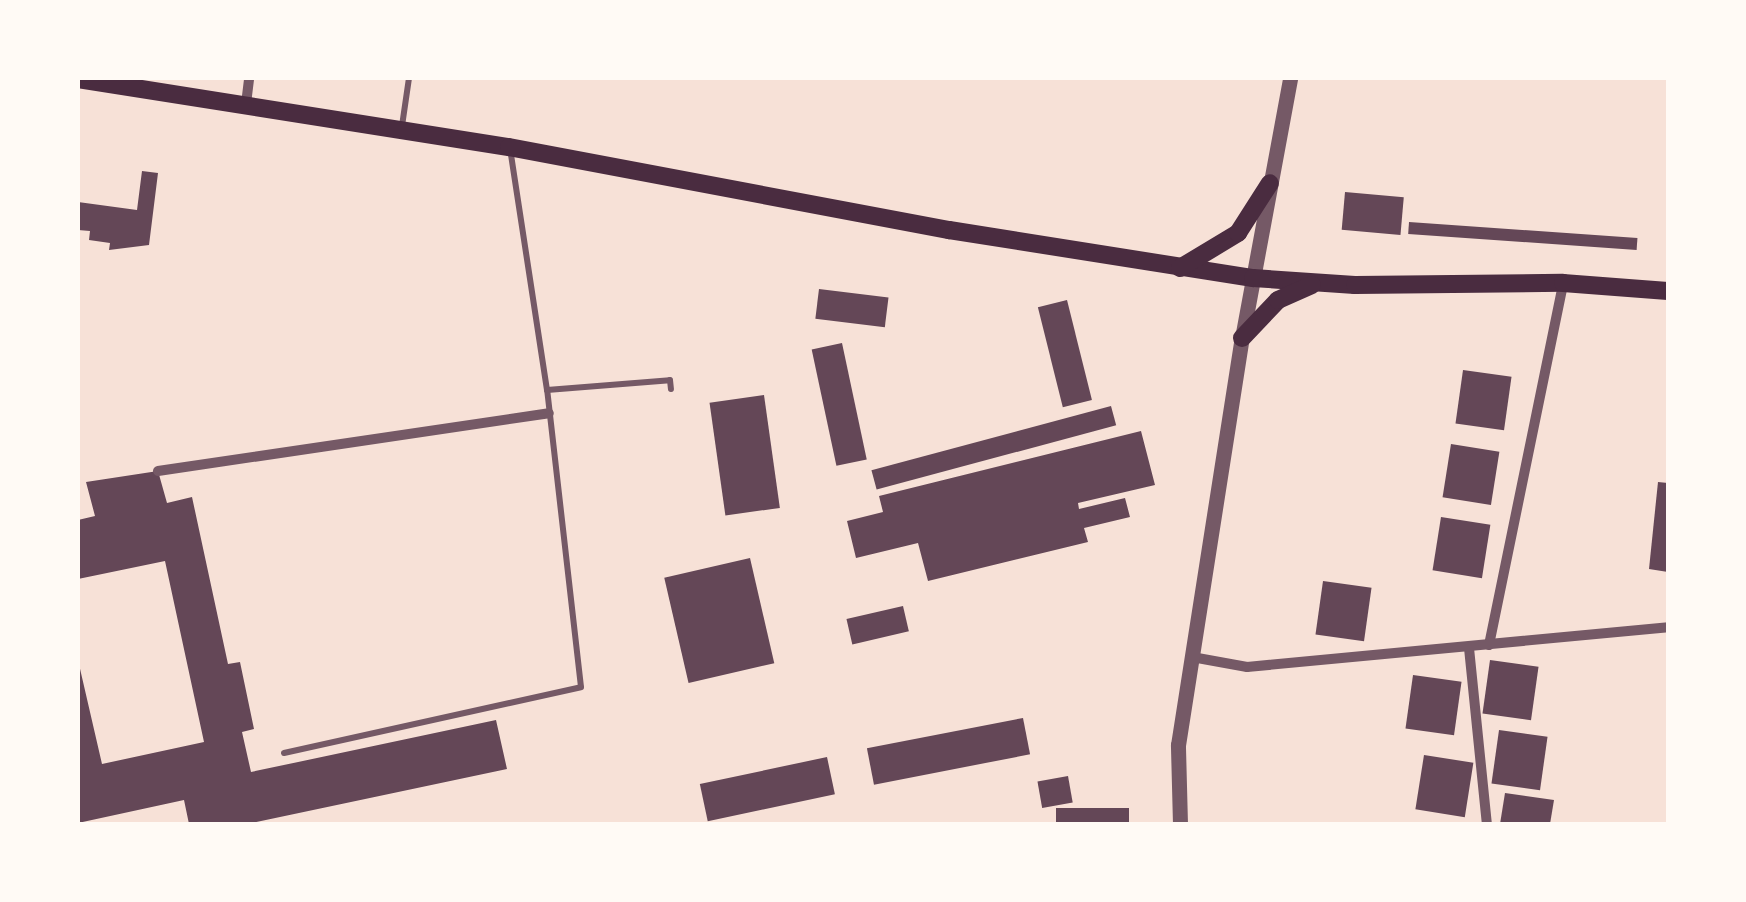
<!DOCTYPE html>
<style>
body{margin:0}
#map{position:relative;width:1746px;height:902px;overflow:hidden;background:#f7e1d7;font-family:Montserrat,sans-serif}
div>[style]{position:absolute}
.building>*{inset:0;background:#644757;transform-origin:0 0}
.service>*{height:6px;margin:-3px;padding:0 3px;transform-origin:3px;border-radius:3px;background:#755966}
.minor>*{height:10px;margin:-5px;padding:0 5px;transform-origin:5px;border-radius:5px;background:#755966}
.tertiary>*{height:15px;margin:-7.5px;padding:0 7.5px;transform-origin:7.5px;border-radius:7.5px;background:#755966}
.secondary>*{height:18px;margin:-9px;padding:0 9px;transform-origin:9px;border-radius:9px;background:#4a2c40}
span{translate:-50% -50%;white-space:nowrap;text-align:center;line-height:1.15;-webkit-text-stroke:9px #fffaf5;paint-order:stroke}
.frame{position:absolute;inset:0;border:80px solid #fffaf5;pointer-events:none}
</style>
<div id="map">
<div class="building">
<i style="clip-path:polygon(142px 171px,158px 173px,149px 245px,109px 250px,110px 243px,89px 240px,90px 231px,78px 230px,78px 202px,137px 210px)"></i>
<i style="left:1345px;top:192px;width:59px;height:38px;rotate:5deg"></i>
<i style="left:1409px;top:222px;width:229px;height:12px;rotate:4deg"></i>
<i style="left:819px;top:289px;width:70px;height:30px;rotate:7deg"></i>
<i style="left:1067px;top:300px;width:103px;height:30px;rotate:76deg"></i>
<i style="left:842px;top:343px;width:119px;height:31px;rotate:78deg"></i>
<i style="left:1463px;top:370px;width:49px;height:54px;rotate:8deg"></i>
<i style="left:764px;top:395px;width:114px;height:55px;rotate:82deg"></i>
<i style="left:1111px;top:406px;width:20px;height:248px;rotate:75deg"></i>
<i style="clip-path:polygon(1141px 431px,1155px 485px,1078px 503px,1079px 509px,1125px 498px,1130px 517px,1084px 528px,1088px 542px,928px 581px,918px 543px,856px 558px,847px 521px,883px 512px,879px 496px)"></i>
<i style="left:1451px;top:444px;width:49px;height:54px;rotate:9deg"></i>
<i style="clip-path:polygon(158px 471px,167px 503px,192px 497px,228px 664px,240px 662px,254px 729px,242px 732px,251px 772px,496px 720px,507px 769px,247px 824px,189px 824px,184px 800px,78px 823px,78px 660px,102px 764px,204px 742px,165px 561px,78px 579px,78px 520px,95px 516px,86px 482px)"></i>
<i style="clip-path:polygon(1658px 482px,1668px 483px,1668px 572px,1649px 569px)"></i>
<i style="left:1441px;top:517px;width:50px;height:54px;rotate:9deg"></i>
<i style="left:750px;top:558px;width:108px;height:88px;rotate:77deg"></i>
<i style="left:1323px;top:581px;width:49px;height:54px;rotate:8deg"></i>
<i style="left:903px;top:606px;width:26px;height:58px;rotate:77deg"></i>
<i style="left:1490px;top:660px;width:49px;height:54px;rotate:8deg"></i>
<i style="left:1413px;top:675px;width:49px;height:54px;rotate:8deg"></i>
<i style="left:1023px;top:718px;width:37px;height:159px;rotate:79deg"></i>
<i style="left:1499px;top:730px;width:49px;height:54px;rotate:8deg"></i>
<i style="left:1424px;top:755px;width:50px;height:55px;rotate:9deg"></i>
<i style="left:827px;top:757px;width:38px;height:130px;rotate:78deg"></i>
<i style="left:1068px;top:776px;width:27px;height:31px;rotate:80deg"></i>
<i style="clip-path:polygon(1505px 793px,1554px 800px,1550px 824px,1500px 824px)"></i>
<i style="left:1056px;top:808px;width:73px;height:16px"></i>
</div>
<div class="service">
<i style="left:402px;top:126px;width:49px;rotate:-81.7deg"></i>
<i style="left:547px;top:390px;width:123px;rotate:-4.6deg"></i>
<i style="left:670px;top:380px;width:9px;rotate:84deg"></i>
<i style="left:284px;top:753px;width:304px;rotate:-12.5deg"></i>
<i style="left:581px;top:687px;width:299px;rotate:-96.5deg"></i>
<i style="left:547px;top:390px;width:244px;rotate:-98.7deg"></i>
</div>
<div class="minor">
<i style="left:246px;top:104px;width:26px;rotate:-83deg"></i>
<i style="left:158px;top:471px;width:395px;rotate:-8.4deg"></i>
<i style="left:1489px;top:645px;width:369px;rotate:-78.4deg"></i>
<i style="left:1469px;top:648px;width:177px;rotate:84.2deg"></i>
<i style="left:1192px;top:657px;width:56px;rotate:10.3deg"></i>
<i style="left:1247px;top:667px;width:423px;rotate:-5.4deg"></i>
</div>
<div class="tertiary">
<i style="left:1180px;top:824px;width:79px;rotate:-91.5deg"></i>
<i style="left:1178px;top:745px;width:412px;rotate:-81.1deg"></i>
<i style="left:1242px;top:338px;width:264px;rotate:-79.5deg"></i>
</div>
<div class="secondary">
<i style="left:78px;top:79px;width:436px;rotate:9deg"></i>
<i style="left:509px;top:147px;width:448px;rotate:10.7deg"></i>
<i style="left:949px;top:230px;width:308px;rotate:9deg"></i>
<i style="left:1253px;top:278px;width:102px;rotate:3.9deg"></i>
<i style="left:1355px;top:285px;width:208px;rotate:-0.6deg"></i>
<i style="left:1563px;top:283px;width:105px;rotate:4.4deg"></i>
<i style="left:1180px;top:268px;width:68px;rotate:-31.1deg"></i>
<i style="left:1238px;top:233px;width:59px;rotate:-57.4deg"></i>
<i style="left:1242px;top:338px;width:52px;rotate:-46.5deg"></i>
<i style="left:1278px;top:300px;width:37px;rotate:-24deg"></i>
</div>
<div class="frame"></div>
</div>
